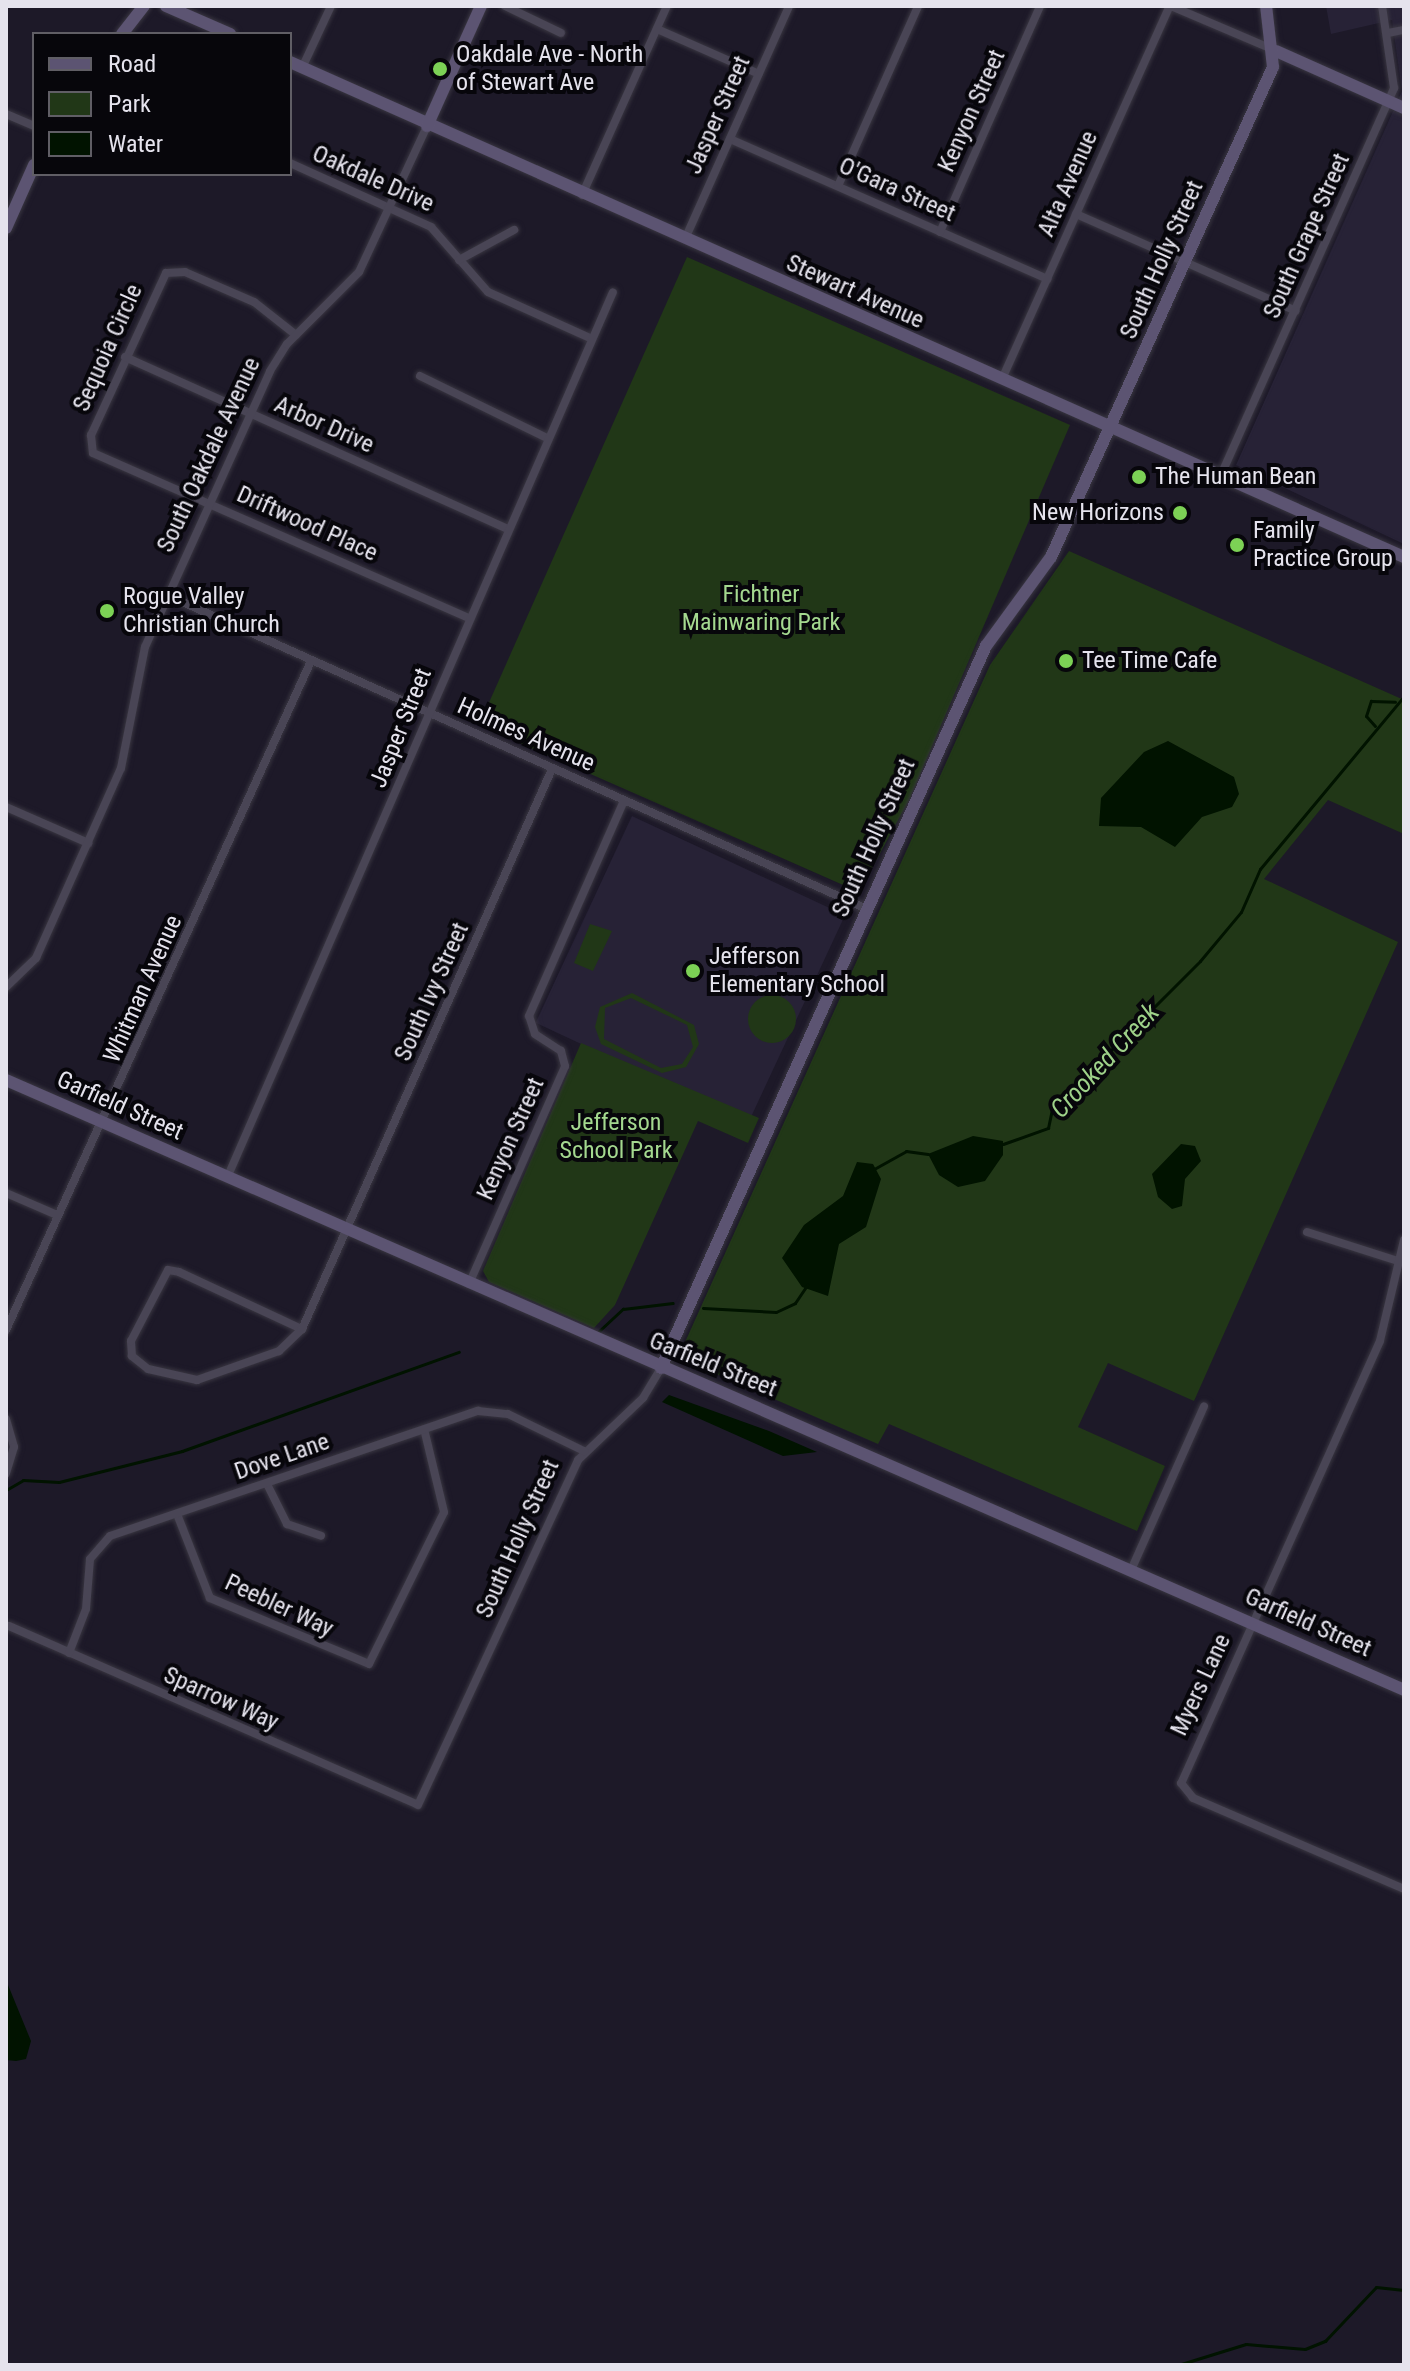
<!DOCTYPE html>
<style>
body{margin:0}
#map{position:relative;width:1410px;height:2371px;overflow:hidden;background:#1d1928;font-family:"Roboto Condensed",sans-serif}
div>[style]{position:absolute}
.built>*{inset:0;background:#272236;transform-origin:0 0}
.green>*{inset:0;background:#213717}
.round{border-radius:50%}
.water>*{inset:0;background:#011300}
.stream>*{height:3px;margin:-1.5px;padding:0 1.5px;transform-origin:1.5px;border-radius:1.5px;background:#011300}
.roads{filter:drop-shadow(0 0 2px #393641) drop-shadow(0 0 2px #393641)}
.street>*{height:8px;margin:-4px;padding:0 4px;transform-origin:4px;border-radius:4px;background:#494555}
.secondary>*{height:12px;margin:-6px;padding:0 6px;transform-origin:6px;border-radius:6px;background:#5c5472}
.dots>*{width:22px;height:22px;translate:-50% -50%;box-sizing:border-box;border:4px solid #07060b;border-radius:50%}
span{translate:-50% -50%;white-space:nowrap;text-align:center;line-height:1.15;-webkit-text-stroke:8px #07060b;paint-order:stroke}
.poi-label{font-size:24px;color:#e5e3ed}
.left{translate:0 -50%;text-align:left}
.right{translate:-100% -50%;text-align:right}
.street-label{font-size:24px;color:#e5e3ed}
.park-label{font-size:24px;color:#a4d88f}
.water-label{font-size:26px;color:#9ed189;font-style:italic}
.frame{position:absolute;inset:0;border:8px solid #e5e3ed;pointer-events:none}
.legend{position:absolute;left:32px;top:32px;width:260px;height:144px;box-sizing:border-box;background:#07060b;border:2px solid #605e65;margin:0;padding:10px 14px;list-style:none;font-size:24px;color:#e5e3ed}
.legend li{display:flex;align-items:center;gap:16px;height:40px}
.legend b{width:40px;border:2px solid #605e65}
</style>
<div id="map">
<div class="built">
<i style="clip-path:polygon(1326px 6px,1404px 6px,1404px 544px,1236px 465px,1402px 91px,1392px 20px,1331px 34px)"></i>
<i style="left:632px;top:816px;width:235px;height:228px;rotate:25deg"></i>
</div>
<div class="green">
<i style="clip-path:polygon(687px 257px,1070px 425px,909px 800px,859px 892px,479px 725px)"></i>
<i style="clip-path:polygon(1069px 551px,1404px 700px,1404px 834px,1328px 800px,1264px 879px,1398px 942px,1194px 1401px,1108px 1363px,1078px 1427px,1165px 1466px,1137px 1531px,889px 1424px,878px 1444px,691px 1363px,681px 1351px,990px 665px)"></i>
<i style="clip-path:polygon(590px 924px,612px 931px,593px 971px,574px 963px)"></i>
<i style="clip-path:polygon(evenodd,632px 993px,694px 1025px,699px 1044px,686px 1067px,662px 1073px,601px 1044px,595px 1027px,600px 1007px,632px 993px,631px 998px,687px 1025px,693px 1047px,682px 1064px,661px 1068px,604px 1039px,605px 1008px,631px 998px)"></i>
<i class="round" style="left:748px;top:995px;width:48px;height:48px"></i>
<i style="clip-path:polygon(581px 1043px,759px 1118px,748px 1143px,698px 1121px,615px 1305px,594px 1328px,489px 1282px,483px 1271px)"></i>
</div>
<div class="water">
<i style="clip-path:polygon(1168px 741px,1234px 777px,1239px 794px,1232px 807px,1202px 817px,1175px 847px,1141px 827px,1099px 826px,1101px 798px,1144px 752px)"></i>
<i style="clip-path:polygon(973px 1136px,1003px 1141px,1003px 1155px,985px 1181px,958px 1187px,939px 1175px,928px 1154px)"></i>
<i style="clip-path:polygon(1181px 1144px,1195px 1146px,1201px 1161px,1185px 1179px,1182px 1206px,1172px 1209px,1158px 1197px,1152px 1174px)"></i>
<i style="clip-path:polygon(857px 1162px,873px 1164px,881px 1179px,866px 1227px,839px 1244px,828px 1296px,802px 1287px,782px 1258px,804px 1225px,843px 1196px)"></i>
<i style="clip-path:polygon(669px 1395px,769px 1431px,817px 1452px,783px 1456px,662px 1402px)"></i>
<i style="clip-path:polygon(6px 1980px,31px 2041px,26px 2059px,16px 2061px,6px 2060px)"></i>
</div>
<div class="stream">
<i style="left:1375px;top:726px;width:13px;rotate:-132deg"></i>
<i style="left:1366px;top:716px;width:16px;rotate:-72deg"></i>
<i style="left:1371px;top:701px;width:24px;rotate:2deg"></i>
<i style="left:1003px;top:1144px;width:48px;rotate:-19.6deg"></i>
<i style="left:1048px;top:1128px;width:19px;rotate:-78deg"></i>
<i style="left:1052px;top:1109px;width:209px;rotate:-45deg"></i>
<i style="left:1200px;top:961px;width:64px;rotate:-50.1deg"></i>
<i style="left:1241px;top:912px;width:47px;rotate:-66.2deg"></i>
<i style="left:1260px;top:869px;width:225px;rotate:-50.2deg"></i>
<i style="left:874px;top:1169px;width:37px;rotate:-29deg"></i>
<i style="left:906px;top:1151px;width:22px;rotate:8deg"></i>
<i style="left:703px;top:1308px;width:73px;rotate:3.1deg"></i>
<i style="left:776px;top:1312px;width:21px;rotate:-25deg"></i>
<i style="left:795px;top:1303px;width:22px;rotate:-56deg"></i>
<i style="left:599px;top:1331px;width:33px;rotate:-43deg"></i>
<i style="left:623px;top:1309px;width:50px;rotate:-6.8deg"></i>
<i style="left:6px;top:1490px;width:20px;rotate:-30deg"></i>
<i style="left:23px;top:1480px;width:36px;rotate:3deg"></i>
<i style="left:59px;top:1482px;width:127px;rotate:-14.1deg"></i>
<i style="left:182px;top:1451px;width:294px;rotate:-19.7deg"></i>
<i style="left:1178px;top:2365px;width:71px;rotate:-17.2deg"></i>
<i style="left:1246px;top:2344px;width:59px;rotate:4.8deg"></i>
<i style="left:1305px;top:2349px;width:22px;rotate:-22deg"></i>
<i style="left:1325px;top:2341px;width:74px;rotate:-46.6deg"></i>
<i style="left:1376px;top:2287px;width:28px;rotate:6deg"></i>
</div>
<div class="roads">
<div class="street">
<i style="left:505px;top:6px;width:62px;rotate:25.7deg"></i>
<i style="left:1171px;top:6px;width:110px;rotate:23.1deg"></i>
<i style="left:657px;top:29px;width:111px;rotate:23.8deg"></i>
<i style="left:1388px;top:33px;width:16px;rotate:-11deg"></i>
<i style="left:302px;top:68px;width:68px;rotate:-64.9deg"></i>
<i style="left:6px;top:114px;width:30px;rotate:23deg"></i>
<i style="left:730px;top:139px;width:347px;rotate:23.8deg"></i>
<i style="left:290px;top:163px;width:155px;rotate:24.4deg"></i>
<i style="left:431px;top:227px;width:86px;rotate:48.8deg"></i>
<i style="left:488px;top:292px;width:114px;rotate:24.3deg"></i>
<i style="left:838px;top:186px;width:197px;rotate:-66deg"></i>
<i style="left:582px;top:195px;width:207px;rotate:-65.8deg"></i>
<i style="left:1076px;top:214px;width:240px;rotate:23.8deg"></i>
<i style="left:940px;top:232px;width:247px;rotate:-66.1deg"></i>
<i style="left:685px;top:239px;width:255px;rotate:-65.9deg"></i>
<i style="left:459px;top:260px;width:63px;rotate:-28.6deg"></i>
<i style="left:296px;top:335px;width:53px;rotate:-141.8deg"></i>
<i style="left:254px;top:302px;width:75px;rotate:-156.5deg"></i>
<i style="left:185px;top:272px;width:19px;rotate:177deg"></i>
<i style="left:166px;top:273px;width:179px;rotate:114.8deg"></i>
<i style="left:91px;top:435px;width:18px;rotate:84deg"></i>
<i style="left:93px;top:453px;width:410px;rotate:23.7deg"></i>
<i style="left:125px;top:357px;width:419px;rotate:24.2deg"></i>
<i style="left:420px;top:376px;width:141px;rotate:26deg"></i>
<i style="left:1002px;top:379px;width:409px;rotate:-65.8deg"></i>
<i style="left:1221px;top:475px;width:424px;rotate:-65.9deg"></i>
<i style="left:1394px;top:88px;width:83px;rotate:-98.3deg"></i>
<i style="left:169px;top:596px;width:765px;rotate:24.15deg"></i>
<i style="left:6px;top:807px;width:90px;rotate:23.7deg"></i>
<i style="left:6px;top:987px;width:42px;rotate:-44deg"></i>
<i style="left:36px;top:958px;width:208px;rotate:-65.9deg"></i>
<i style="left:121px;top:768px;width:123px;rotate:-78.8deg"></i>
<i style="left:145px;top:647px;width:303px;rotate:-65.6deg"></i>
<i style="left:270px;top:371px;width:32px;rotate:-58deg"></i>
<i style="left:287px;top:344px;width:102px;rotate:-45deg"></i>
<i style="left:359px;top:272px;width:161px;rotate:-65deg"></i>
<i style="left:227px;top:1178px;width:966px;rotate:-66.46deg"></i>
<i style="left:6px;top:1193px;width:56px;rotate:23.3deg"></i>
<i style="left:1307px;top:1232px;width:102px;rotate:17.7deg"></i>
<i style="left:1404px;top:1240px;width:104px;rotate:103.4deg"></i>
<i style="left:1380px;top:1341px;width:485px;rotate:114.2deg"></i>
<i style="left:1181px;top:1783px;width:19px;rotate:51deg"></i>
<i style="left:1193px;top:1798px;width:230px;rotate:23.3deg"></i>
<i style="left:168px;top:1270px;width:11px;rotate:10deg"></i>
<i style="left:179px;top:1272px;width:136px;rotate:24.9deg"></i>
<i style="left:302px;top:1329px;width:32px;rotate:136deg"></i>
<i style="left:279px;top:1351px;width:87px;rotate:160.5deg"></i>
<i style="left:197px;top:1380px;width:50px;rotate:-167.3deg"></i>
<i style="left:148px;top:1369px;width:21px;rotate:-141deg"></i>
<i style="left:132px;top:1356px;width:15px;rotate:-94deg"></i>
<i style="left:131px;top:1341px;width:80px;rotate:-62.5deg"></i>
<i style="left:469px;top:1284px;width:238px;rotate:-66.2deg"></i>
<i style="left:565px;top:1066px;width:16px;rotate:-105deg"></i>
<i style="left:561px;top:1051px;width:31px;rotate:-147deg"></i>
<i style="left:535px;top:1034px;width:19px;rotate:-108deg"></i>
<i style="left:529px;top:1016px;width:235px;rotate:-66.2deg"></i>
<i style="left:302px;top:1329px;width:613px;rotate:-65.94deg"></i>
<i style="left:6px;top:1330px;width:735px;rotate:-65.49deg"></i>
<i style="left:6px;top:1419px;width:29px;rotate:74deg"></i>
<i style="left:14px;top:1447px;width:28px;rotate:107deg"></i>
<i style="left:267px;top:1484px;width:45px;rotate:63.4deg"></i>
<i style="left:287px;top:1524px;width:36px;rotate:19deg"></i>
<i style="left:177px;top:1514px;width:90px;rotate:68.6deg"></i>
<i style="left:210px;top:1598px;width:172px;rotate:22.5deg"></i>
<i style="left:369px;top:1664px;width:169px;rotate:-63.7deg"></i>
<i style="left:444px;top:1512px;width:85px;rotate:-103.5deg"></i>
<i style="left:1132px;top:1568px;width:177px;rotate:-66deg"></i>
<i style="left:9px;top:1626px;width:446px;rotate:23.6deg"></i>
<i style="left:418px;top:1805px;width:380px;rotate:-65.1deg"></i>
<i style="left:578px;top:1460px;width:90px;rotate:-43.6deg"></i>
<i style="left:643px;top:1398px;width:35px;rotate:-59deg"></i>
<i style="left:69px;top:1653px;width:47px;rotate:-68.9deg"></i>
<i style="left:86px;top:1609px;width:50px;rotate:-85.4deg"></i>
<i style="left:90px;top:1559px;width:30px;rotate:-49deg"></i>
<i style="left:110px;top:1536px;width:389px;rotate:-18.8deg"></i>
<i style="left:478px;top:1411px;width:30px;rotate:6deg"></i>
<i style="left:508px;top:1414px;width:85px;rotate:26deg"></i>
</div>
<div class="secondary">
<i style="left:166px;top:6px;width:70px;rotate:23.6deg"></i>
<i style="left:122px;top:34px;width:36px;rotate:-52deg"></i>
<i style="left:1276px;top:51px;width:140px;rotate:24deg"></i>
<i style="left:290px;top:62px;width:1219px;rotate:23.96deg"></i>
<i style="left:427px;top:126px;width:132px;rotate:-65.8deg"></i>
<i style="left:6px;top:228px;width:69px;rotate:-66deg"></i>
<i style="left:6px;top:1080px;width:1525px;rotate:23.57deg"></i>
<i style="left:661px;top:1368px;width:792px;rotate:-65.77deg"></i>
<i style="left:986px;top:646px;width:110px;rotate:-53.9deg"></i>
<i style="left:1051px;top:557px;width:538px;rotate:-65.63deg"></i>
<i style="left:1273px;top:67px;width:61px;rotate:-96.5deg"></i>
</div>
</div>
<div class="dots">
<i style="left:440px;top:69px;background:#7cd155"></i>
<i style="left:1139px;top:477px;background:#7cd155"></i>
<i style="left:1180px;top:513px;background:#7cd155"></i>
<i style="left:1237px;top:545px;background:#7cd155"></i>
<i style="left:107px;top:611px;background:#7cd155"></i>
<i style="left:1066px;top:661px;background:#7cd155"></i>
<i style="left:693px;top:971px;background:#7cd155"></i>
</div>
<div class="poi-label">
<span class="left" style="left:456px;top:69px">Oakdale Ave - North<br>of Stewart Ave</span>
<span class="left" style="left:1155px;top:477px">The Human Bean</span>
<span class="right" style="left:1164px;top:513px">New Horizons</span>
<span class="left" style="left:1253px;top:545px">Family<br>Practice Group</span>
<span class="left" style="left:123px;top:611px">Rogue Valley<br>Christian Church</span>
<span class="left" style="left:1082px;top:661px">Tee Time Cafe</span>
<span class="left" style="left:709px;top:971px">Jefferson<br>Elementary School</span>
</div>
<div class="street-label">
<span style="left:972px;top:111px;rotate:-66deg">Kenyon Street</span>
<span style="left:718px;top:115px;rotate:-66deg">Jasper Street</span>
<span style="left:373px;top:179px;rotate:24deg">Oakdale Drive</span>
<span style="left:1068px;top:184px;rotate:-66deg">Alta Avenue</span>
<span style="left:897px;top:190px;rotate:24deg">O'Gara Street</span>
<span style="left:1307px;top:236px;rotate:-66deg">South Grape Street</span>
<span style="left:1162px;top:260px;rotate:-66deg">South Holly Street</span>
<span style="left:855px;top:292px;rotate:24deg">Stewart Avenue</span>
<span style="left:108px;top:348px;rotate:-66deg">Sequoia Circle</span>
<span style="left:324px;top:425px;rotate:24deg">Arbor Drive</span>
<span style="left:209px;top:455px;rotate:-65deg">South Oakdale Avenue</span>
<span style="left:307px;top:524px;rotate:24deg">Driftwood Place</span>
<span style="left:401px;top:728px;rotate:-68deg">Jasper Street</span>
<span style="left:526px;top:735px;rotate:24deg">Holmes Avenue</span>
<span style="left:874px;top:838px;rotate:-66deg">South Holly Street</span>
<span style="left:143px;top:989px;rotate:-66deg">Whitman Avenue</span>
<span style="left:432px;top:992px;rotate:-66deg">South Ivy Street</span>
<span style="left:120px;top:1106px;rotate:24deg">Garfield Street</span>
<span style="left:511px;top:1139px;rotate:-66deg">Kenyon Street</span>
<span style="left:713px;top:1365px;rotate:22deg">Garfield Street</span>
<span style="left:282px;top:1457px;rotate:-19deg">Dove Lane</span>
<span style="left:518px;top:1539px;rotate:-66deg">South Holly Street</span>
<span style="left:279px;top:1606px;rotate:25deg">Peebler Way</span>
<span style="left:1308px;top:1623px;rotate:24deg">Garfield Street</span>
<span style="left:1201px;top:1685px;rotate:-65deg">Myers Lane</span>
<span style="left:221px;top:1699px;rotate:24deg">Sparrow Way</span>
</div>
<div class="park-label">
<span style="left:761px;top:609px">Fichtner<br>Mainwaring Park</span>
<span style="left:616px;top:1137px">Jefferson<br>School Park</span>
</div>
<div class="water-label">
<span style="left:1105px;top:1061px;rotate:-47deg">Crooked Creek</span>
</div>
<div class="frame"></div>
<ul class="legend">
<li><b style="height:10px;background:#5c5472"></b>Road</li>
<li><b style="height:22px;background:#213717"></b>Park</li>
<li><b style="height:22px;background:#011300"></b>Water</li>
</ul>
</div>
